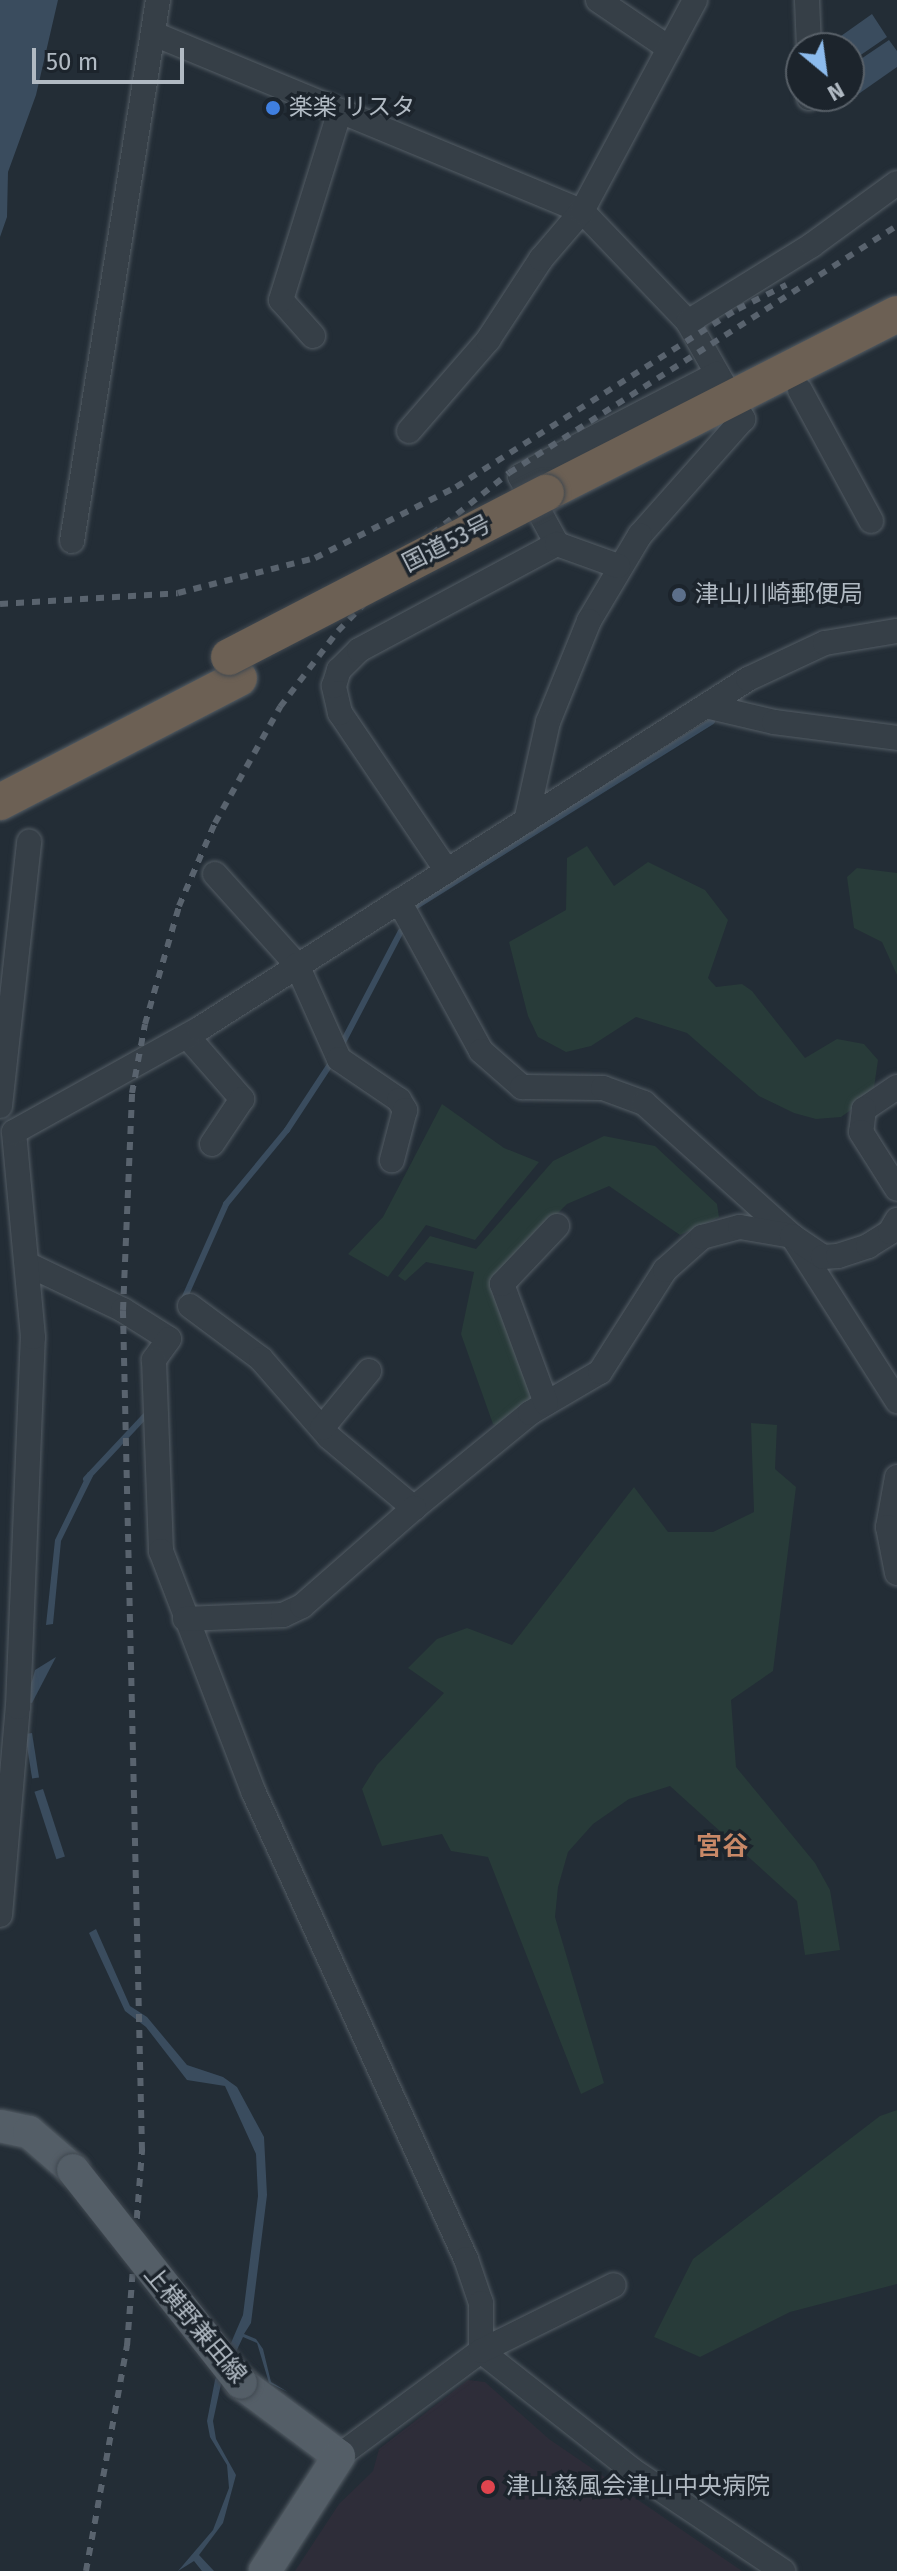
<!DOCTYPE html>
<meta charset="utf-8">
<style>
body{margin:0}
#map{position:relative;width:897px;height:2571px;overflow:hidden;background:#232d36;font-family:"Fira Sans","Noto Sans JP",sans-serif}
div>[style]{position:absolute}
.medical>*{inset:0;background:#2e2d39}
.green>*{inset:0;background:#283b39}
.water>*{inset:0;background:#3a4c5e;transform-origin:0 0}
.stream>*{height:6px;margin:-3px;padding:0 3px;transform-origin:3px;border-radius:3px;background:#3a4c5e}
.roads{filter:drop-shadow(0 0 2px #545d65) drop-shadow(0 0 2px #545d65)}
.minor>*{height:24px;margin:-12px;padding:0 12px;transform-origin:12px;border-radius:12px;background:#363f47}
.major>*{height:32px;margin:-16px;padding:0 16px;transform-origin:16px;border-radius:16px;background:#545e67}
.highway>*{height:36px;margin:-18px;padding:0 18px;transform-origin:18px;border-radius:18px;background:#6c6054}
.rail>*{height:6px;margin-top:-3px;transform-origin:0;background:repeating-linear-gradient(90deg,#59636e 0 8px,transparent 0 16px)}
.bridges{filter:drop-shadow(0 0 2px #404850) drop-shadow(0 0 2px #404850)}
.major-bridge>*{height:32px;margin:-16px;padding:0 16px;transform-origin:16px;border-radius:16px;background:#545e67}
.highway-bridge>*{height:36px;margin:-18px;padding:0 18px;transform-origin:18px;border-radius:18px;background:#6c6054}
.dots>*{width:22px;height:22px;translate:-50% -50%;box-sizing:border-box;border:4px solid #1c242c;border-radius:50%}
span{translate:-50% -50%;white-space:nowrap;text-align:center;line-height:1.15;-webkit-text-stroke:7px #1c242c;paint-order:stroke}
.poi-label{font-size:24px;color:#b1bac3}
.left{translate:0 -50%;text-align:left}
.street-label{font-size:24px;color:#b1bac3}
.neighbourhood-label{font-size:26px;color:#c88867;font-weight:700}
.north{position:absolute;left:785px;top:32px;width:80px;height:80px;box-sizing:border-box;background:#1c242c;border:2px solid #586068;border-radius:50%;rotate:151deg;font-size:22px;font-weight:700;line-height:32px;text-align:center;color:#b1bac3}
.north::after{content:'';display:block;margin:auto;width:28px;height:36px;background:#8cbbed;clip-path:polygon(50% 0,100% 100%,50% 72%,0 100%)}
.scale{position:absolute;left:32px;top:48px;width:152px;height:36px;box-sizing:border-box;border:4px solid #b1bac3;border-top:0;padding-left:10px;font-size:24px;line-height:28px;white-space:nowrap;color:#b1bac3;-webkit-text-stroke:6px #1c242c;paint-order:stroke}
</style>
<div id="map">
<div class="medical">
<i style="clip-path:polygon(468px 2380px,485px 2382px,549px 2439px,742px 2571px,295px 2571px,339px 2504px,373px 2471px,379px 2449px)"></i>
</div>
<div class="green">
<i style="clip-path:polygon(587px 846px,614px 886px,648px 862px,705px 890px,728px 920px,708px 978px,716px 987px,742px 984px,752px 991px,805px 1058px,837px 1039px,864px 1044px,878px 1060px,873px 1094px,841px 1117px,816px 1119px,794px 1113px,759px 1096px,687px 1033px,636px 1017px,591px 1046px,566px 1052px,538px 1037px,528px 1016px,509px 942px,566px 910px,567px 858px)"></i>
<i style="clip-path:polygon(857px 868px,897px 873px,897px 975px,882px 942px,854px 928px,847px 877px)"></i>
<i style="clip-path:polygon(442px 1104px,504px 1148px,539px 1162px,475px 1240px,426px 1225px,388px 1277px,348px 1254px,383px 1217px)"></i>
<i style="clip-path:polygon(604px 1136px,655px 1146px,717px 1204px,719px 1217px,680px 1235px,609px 1186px,567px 1204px,491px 1280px,532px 1375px,537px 1401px,503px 1427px,493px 1424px,461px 1334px,474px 1272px,426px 1262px,405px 1281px,398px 1276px,430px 1236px,476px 1249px,553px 1161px)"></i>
<i style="clip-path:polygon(751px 1423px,777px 1425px,775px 1469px,796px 1487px,773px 1671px,731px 1700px,736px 1767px,815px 1863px,830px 1890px,840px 1950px,805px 1955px,797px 1901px,670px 1786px,629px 1799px,593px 1824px,568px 1852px,558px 1887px,555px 1917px,604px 2083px,581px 2094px,488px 1857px,451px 1851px,442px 1834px,382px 1846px,362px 1789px,377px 1765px,444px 1693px,408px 1668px,437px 1639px,467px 1628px,512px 1645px,634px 1487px,668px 1532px,713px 1532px,754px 1512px)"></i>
<i style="clip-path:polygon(897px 2110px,897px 2284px,790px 2312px,700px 2357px,654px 2337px,693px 2259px,880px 2116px)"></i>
</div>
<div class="water">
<i style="clip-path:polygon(0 0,58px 0,36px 95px,8px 172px,7px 217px,0 237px)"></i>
<i style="clip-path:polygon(872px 14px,887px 37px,849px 63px,849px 48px,824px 48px)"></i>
<i style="clip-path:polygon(889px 40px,897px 51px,897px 67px,857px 95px,849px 84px,849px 67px)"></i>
<i style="clip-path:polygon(88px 1472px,93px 1476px,61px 1541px,53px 1624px,46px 1625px,55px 1540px)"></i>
<i style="clip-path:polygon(56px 1657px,32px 1703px,26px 1702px,35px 1670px)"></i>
<i style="left:32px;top:1733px;width:45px;height:7px;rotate:81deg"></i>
<i style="left:43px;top:1789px;width:71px;height:9px;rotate:72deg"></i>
<i style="clip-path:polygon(96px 1929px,130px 2006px,147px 2017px,187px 2065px,223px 2077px,237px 2087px,264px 2137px,267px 2195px,251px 2323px,244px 2334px,256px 2339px,263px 2349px,271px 2382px,288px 2392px,269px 2383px,257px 2343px,243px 2337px,221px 2384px,213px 2421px,216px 2439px,236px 2475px,223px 2523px,199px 2555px,214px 2571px,202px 2571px,194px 2561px,178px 2571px,213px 2530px,229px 2488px,227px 2465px,210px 2437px,207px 2421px,215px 2380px,243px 2315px,258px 2196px,256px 2154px,225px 2086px,187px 2080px,146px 2027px,125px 2011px,89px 1933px)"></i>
</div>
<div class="stream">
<i style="left:410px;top:910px;width:356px;rotate:-32deg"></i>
<i style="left:342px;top:1044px;width:127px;rotate:-62.4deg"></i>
<i style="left:184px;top:1299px;width:104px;rotate:-66.1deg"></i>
<i style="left:226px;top:1204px;width:96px;rotate:-50.5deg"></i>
<i style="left:287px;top:1130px;width:80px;rotate:-56.7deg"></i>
<i style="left:86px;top:1479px;width:86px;rotate:-46.9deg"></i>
</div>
<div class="roads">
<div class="minor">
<i style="left:598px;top:0;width:86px;rotate:34.1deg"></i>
<i style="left:807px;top:0;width:48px;rotate:87.6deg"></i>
<i style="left:154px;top:34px;width:463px;rotate:22.5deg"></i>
<i style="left:582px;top:211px;width:153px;rotate:46.3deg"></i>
<i style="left:688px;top:322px;width:112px;rotate:60.4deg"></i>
<i style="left:743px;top:419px;width:155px;rotate:131.6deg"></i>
<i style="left:640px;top:535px;width:100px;rotate:120.7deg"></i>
<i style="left:589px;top:621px;width:109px;rotate:112.1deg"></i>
<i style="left:548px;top:722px;width:101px;rotate:102.5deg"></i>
<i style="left:809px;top:98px;width:2px;rotate:-90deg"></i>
<i style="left:688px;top:322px;width:146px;rotate:-31.8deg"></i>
<i style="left:812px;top:245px;width:105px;rotate:-36.1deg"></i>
<i style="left:313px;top:336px;width:48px;rotate:-131.6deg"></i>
<i style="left:281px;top:300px;width:198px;rotate:-72.7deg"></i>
<i style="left:800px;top:390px;width:149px;rotate:61.5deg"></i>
<i style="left:409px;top:431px;width:121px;rotate:-49deg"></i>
<i style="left:488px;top:340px;width:97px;rotate:-56.8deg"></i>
<i style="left:541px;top:259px;width:63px;rotate:-49.5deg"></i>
<i style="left:582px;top:211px;width:239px;rotate:-61.8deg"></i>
<i style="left:72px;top:541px;width:548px;rotate:-80.97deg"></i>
<i style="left:557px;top:544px;width:77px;rotate:-118.6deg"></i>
<i style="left:520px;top:476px;width:222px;rotate:-27.4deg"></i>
<i style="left:706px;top:706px;width:70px;rotate:13.2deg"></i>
<i style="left:774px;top:722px;width:124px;rotate:7.4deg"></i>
<i style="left:447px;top:871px;width:191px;rotate:-124.1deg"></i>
<i style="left:340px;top:713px;width:28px;rotate:-103deg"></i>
<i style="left:334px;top:686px;width:17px;rotate:-73deg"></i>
<i style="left:339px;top:670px;width:28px;rotate:-45deg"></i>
<i style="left:359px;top:650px;width:225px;rotate:-28.2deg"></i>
<i style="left:557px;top:544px;width:65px;rotate:19.8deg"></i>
<i style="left:215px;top:874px;width:122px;rotate:48deg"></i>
<i style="left:297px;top:965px;width:103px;rotate:65.9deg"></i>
<i style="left:339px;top:1059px;width:73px;rotate:34.3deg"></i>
<i style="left:399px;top:1100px;width:12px;rotate:59deg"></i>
<i style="left:405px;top:1110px;width:52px;rotate:104.6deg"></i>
<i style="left:399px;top:901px;width:171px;rotate:61.3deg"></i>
<i style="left:481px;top:1051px;width:55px;rotate:41.3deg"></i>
<i style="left:522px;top:1087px;width:81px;rotate:0.7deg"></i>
<i style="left:603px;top:1088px;width:44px;rotate:20.1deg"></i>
<i style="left:644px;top:1103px;width:199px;rotate:41.9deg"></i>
<i style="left:792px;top:1236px;width:196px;rotate:57.5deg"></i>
<i style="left:187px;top:1036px;width:84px;rotate:48.9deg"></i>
<i style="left:242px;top:1099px;width:54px;rotate:123.7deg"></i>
<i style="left:897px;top:1087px;width:40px;rotate:146deg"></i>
<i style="left:864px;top:1109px;width:23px;rotate:97deg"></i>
<i style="left:861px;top:1132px;width:67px;rotate:57.7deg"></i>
<i style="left:0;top:1106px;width:266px;rotate:-83.7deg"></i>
<i style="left:27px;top:1264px;width:106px;rotate:25.6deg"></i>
<i style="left:123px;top:1310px;width:54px;rotate:32.2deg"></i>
<i style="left:169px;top:1339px;width:26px;rotate:126deg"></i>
<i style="left:154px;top:1360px;width:191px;rotate:87.9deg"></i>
<i style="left:161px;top:1551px;width:259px;rotate:69deg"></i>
<i style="left:254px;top:1793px;width:512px;rotate:65.54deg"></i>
<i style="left:466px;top:2259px;width:46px;rotate:71.2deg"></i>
<i style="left:481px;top:2303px;width:48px;rotate:90deg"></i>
<i style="left:190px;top:1306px;width:89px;rotate:36.7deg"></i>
<i style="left:261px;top:1359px;width:103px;rotate:48.9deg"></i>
<i style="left:329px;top:1437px;width:111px;rotate:39.9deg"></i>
<i style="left:414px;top:1508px;width:150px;rotate:-39.3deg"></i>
<i style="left:530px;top:1413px;width:81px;rotate:-30.4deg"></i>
<i style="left:600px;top:1372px;width:121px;rotate:-57.5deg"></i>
<i style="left:665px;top:1270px;width:50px;rotate:-41.7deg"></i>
<i style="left:702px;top:1237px;width:39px;rotate:-15deg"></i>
<i style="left:740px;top:1227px;width:53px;rotate:9.8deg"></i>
<i style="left:792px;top:1236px;width:37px;rotate:34deg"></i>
<i style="left:823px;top:1257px;width:15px;rotate:-4deg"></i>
<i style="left:838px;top:1256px;width:32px;rotate:-18deg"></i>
<i style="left:868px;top:1246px;width:26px;rotate:-32deg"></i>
<i style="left:890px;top:1232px;width:14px;rotate:-60deg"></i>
<i style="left:546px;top:1403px;width:127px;rotate:-110.3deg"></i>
<i style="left:502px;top:1284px;width:80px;rotate:-46.5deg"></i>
<i style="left:322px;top:1428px;width:74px;rotate:-50.5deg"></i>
<i style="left:897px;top:1477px;width:51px;rotate:100.2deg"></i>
<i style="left:888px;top:1527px;width:47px;rotate:78.9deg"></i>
<i style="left:185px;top:1619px;width:98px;rotate:-2.3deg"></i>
<i style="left:283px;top:1615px;width:21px;rotate:-25deg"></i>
<i style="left:302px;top:1606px;width:149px;rotate:-41.2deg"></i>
<i style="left:0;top:1915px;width:209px;rotate:-85.1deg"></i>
<i style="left:18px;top:1707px;width:370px;rotate:-87.7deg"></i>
<i style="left:33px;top:1337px;width:206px;rotate:-95.3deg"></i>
<i style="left:14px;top:1132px;width:212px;rotate:-29.1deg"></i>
<i style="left:199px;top:1029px;width:651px;rotate:-32.52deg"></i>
<i style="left:748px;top:679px;width:85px;rotate:-25.1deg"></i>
<i style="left:825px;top:643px;width:73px;rotate:-9.5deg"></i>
<i style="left:481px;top:2351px;width:192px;rotate:38.2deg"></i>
<i style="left:632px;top:2470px;width:182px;rotate:33.8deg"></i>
<i style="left:339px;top:2456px;width:177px;rotate:-36.5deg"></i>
<i style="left:481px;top:2351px;width:148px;rotate:-26.4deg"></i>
</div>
<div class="major">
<i style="left:0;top:2126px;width:30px;rotate:12deg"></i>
<i style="left:29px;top:2132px;width:58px;rotate:40.8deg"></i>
<i style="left:241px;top:2383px;width:122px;rotate:36.7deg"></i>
<i style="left:339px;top:2456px;width:137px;rotate:122.8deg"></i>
</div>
<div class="highway">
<i style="left:546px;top:493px;width:394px;rotate:-27deg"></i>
<i style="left:0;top:802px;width:269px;rotate:-27.4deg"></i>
</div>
</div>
<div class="rail">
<i style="left:0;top:604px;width:178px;rotate:-3.5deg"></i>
<i style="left:178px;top:593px;width:141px;rotate:-14.3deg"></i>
<i style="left:315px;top:558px;width:158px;rotate:-26.7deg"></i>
<i style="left:456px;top:487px;width:333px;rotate:-32.3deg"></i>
<i style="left:738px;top:309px;width:54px;rotate:-26.6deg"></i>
<i style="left:86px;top:2571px;width:229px;rotate:-79.7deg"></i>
<i style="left:127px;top:2346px;width:197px;rotate:-85.6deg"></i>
<i style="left:142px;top:2150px;width:840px;rotate:-91.3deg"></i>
<i style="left:123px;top:1310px;width:217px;rotate:-87.6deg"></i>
<i style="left:132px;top:1093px;width:70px;rotate:-79.3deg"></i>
<i style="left:145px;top:1024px;width:123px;rotate:-73.9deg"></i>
<i style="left:179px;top:906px;width:90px;rotate:-66.6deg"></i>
<i style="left:215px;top:823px;width:133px;rotate:-60.7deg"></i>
<i style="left:280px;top:707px;width:96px;rotate:-52.7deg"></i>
<i style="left:338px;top:631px;width:135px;rotate:-45.9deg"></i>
<i style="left:432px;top:534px;width:98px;rotate:-38.4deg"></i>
<i style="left:509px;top:473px;width:460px;rotate:-32.5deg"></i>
</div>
<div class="bridges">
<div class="major-bridge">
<i style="left:73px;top:2170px;width:271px;rotate:51.7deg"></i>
</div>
<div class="highway-bridge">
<i style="left:229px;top:657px;width:357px;rotate:-27.4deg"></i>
</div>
</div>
<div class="dots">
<i style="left:273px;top:108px;background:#3f7fe0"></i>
<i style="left:679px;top:595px;background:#5c6f8a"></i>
<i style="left:488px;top:2487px;background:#e0444e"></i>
</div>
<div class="poi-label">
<span class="left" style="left:289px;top:108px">楽楽 リスタ</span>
<span class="left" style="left:695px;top:595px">津山川崎郵便局</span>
<span class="left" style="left:506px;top:2487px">津山慈風会津山中央病院</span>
</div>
<div class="street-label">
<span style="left:447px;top:544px;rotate:-27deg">国道53号</span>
<span style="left:195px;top:2325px;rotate:50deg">上横野兼田線</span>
</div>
<div class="neighbourhood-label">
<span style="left:722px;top:1847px">宮谷</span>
</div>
<div class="north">N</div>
<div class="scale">50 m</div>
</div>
